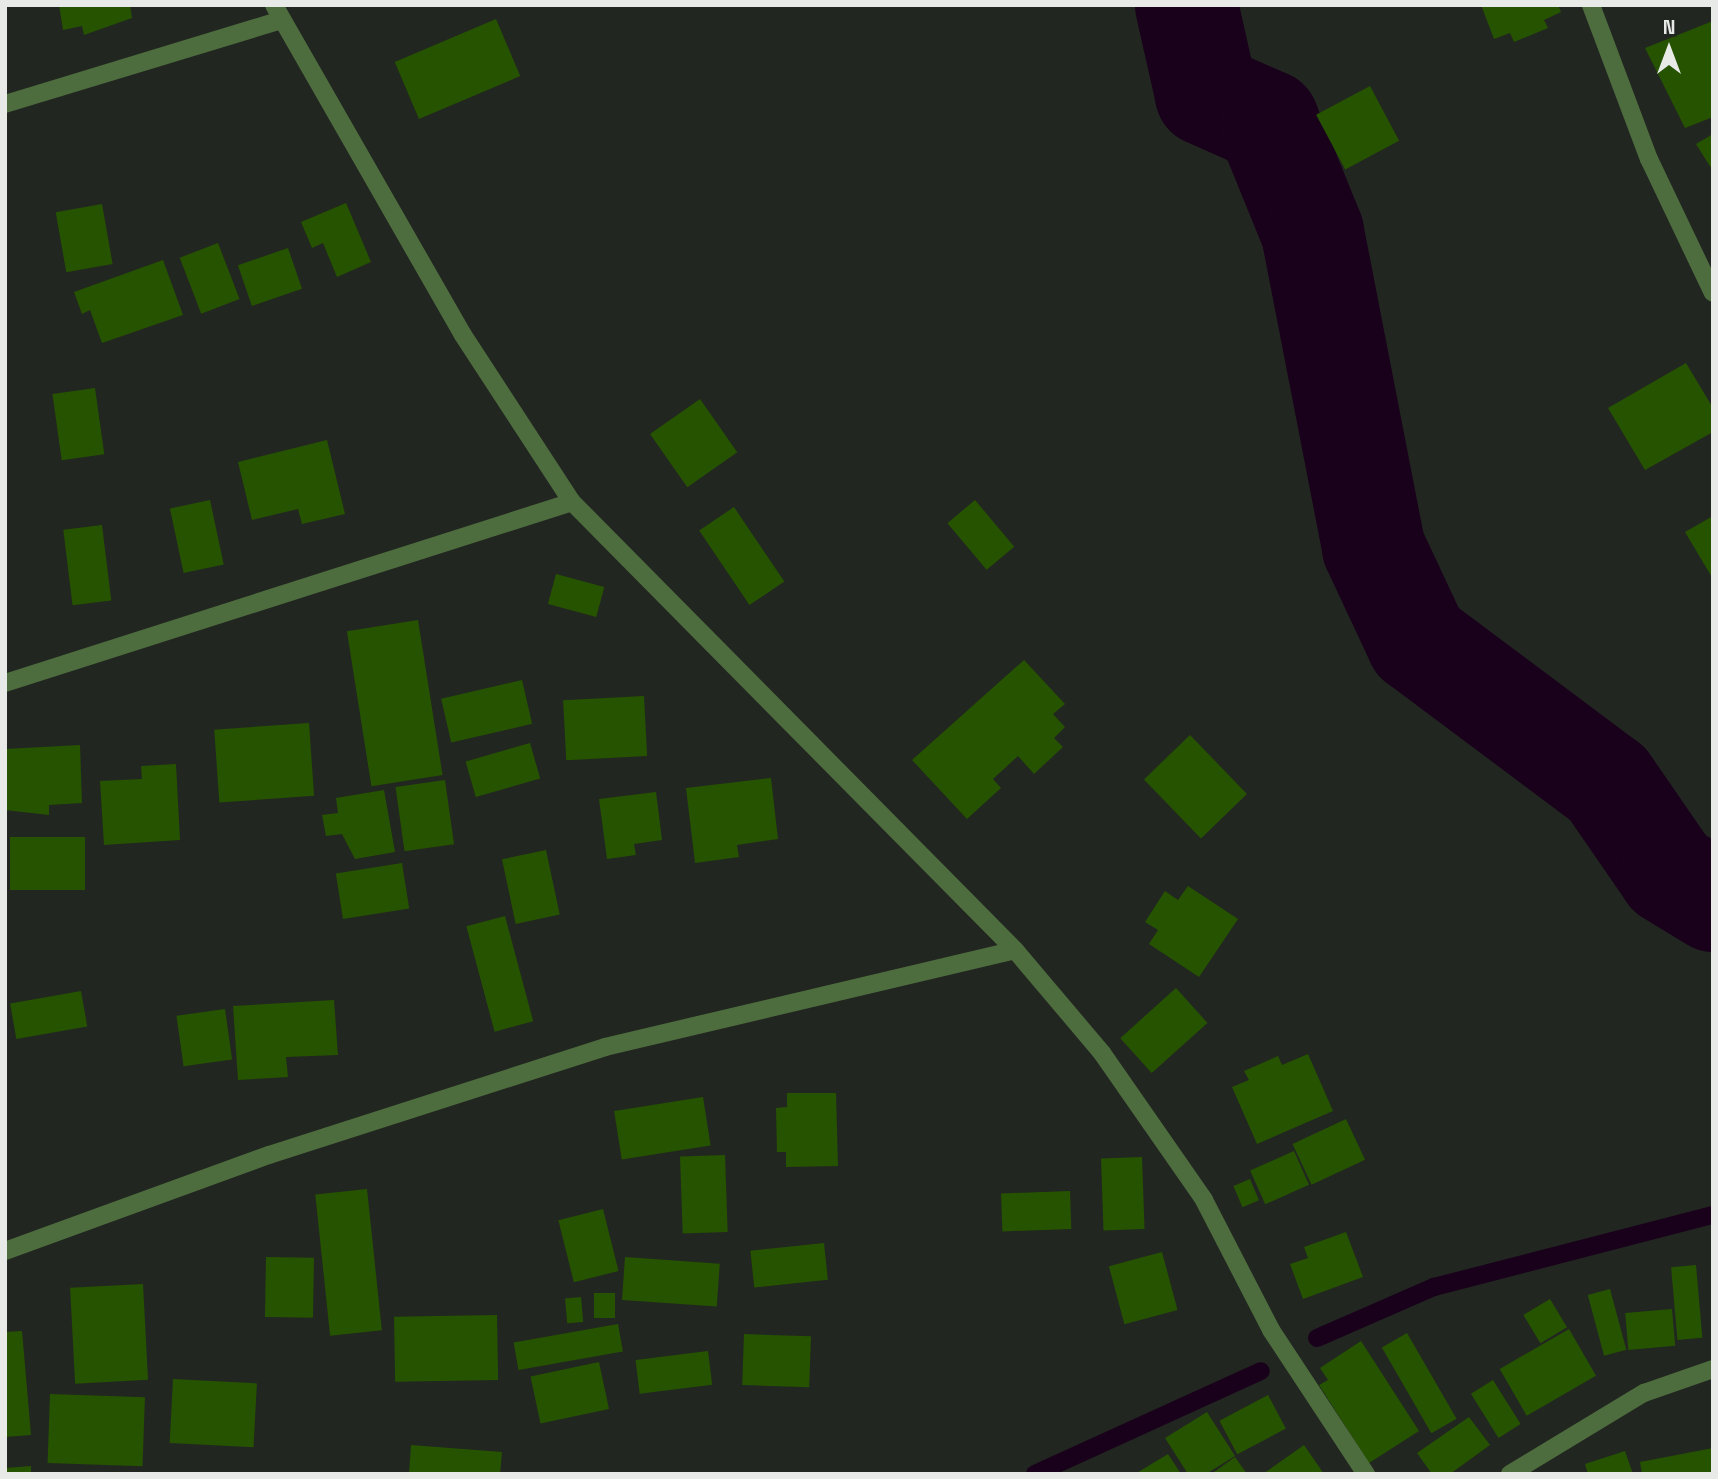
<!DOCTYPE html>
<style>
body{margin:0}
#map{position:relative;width:1718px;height:1479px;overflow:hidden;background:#222620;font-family:"Space Grotesk",sans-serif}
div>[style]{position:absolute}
.stream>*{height:18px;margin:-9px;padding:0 9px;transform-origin:9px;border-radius:9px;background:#19001b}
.river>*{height:103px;margin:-51.5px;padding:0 51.5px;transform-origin:51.5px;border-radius:51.5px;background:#19001b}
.building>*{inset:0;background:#265300;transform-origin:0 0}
.minor>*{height:18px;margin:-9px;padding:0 9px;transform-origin:9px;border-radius:9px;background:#4e6d3e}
span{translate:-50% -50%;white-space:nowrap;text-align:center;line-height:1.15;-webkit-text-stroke:5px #222620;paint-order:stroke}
.frame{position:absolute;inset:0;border:7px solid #e7eae6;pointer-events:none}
.north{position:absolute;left:1634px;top:14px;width:70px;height:70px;-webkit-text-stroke:5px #222620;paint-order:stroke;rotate:0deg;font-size:19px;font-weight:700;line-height:28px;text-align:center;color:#e7eae6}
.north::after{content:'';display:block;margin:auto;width:24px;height:32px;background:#e7eae6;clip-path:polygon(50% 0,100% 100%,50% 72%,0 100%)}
</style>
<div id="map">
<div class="stream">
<i style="left:1317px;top:1338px;width:128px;rotate:-23.6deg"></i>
<i style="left:1434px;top:1287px;width:288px;rotate:-14.5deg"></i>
<i style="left:1035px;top:1474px;width:248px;rotate:-24.5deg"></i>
</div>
<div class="river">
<i style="left:1186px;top:5px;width:91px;rotate:77.3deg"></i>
<i style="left:1206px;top:94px;width:67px;rotate:23.9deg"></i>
<i style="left:1267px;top:121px;width:120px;rotate:67.9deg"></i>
<i style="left:1312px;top:232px;width:321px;rotate:79deg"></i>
<i style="left:1373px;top:547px;width:104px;rotate:64.9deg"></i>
<i style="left:1417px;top:641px;width:237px;rotate:36.8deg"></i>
<i style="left:1607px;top:783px;width:109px;rotate:55.4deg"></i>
<i style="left:1669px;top:873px;width:52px;rotate:31.5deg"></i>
</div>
<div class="building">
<i style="clip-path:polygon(59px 5px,130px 5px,132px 18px,84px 35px,82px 26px,63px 30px)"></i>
<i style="clip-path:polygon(1481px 5px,1558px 5px,1561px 12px,1544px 20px,1548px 28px,1514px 42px,1510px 33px,1494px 39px)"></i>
<i style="left:496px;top:19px;width:62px;height:110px;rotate:67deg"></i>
<i style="clip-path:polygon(1713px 21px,1713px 117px,1685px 128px,1645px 48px)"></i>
<i style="left:1370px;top:86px;width:62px;height:61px;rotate:62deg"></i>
<i style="clip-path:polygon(1713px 134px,1713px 171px,1696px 144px)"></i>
<i style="clip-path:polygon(346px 203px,371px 262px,337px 277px,323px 243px,312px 248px,301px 222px)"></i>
<i style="left:102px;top:204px;width:61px;height:47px;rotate:80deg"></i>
<i style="left:218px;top:243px;width:60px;height:41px;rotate:69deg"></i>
<i style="left:288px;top:248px;width:43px;height:53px;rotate:71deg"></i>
<i style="clip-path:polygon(163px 260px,183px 315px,102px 343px,90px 310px,82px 314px,74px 292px)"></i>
<i style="clip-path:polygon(1686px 363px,1713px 408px,1713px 432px,1645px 470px,1608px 408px)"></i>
<i style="left:95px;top:388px;width:67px;height:43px;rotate:82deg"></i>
<i style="left:700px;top:399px;width:65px;height:61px;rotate:55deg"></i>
<i style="clip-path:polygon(327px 440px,345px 514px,302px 524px,298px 509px,252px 520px,238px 462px)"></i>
<i style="left:210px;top:500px;width:66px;height:41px;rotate:78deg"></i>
<i style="left:975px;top:500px;width:61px;height:36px;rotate:50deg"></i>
<i style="left:734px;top:507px;width:90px;height:42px;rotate:56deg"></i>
<i style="clip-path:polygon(1713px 516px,1713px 579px,1685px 532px)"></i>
<i style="left:102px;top:525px;width:76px;height:39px;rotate:83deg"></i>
<i style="left:556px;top:574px;width:50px;height:31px;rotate:15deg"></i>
<i style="left:418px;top:620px;width:157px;height:72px;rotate:81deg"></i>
<i style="clip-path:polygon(1024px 660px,1065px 704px,1053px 714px,1065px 727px,1054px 738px,1063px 747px,1034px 774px,1018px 756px,993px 779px,1001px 788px,967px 819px,912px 760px)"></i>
<i style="left:522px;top:680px;width:45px;height:83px;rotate:77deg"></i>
<i style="left:644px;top:696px;width:60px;height:81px;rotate:87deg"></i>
<i style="left:309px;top:723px;width:73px;height:95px;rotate:86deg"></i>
<i style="left:1190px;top:735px;width:82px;height:64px;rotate:46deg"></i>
<i style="left:530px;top:743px;width:37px;height:67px;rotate:74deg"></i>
<i style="clip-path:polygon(80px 745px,82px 803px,49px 805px,49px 815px,5px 810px,5px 749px)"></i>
<i style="clip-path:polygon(176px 764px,180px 840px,104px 845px,100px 781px,142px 779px,141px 766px)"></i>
<i style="clip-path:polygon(771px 778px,778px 839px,737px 845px,739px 857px,695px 863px,686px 788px)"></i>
<i style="left:445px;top:780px;width:65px;height:50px;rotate:82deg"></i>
<i style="clip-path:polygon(384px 790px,395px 852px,355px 859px,342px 834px,326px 836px,322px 815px,338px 813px,336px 798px)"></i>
<i style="clip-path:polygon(656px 792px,662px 840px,634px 844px,636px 855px,607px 859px,599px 799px)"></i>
<i style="left:85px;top:837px;width:53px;height:75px;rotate:90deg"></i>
<i style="left:546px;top:850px;width:66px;height:45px;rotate:78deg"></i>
<i style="left:402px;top:863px;width:46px;height:67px;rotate:81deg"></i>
<i style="clip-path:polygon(1188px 886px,1238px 919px,1199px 977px,1149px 944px,1158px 930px,1145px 922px,1165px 891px,1178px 900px)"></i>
<i style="left:505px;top:916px;width:109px;height:40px;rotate:75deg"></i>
<i style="left:1176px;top:988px;width:47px;height:75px;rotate:48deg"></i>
<i style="left:81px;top:991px;width:36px;height:72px;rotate:80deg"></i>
<i style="clip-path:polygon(334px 1000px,338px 1055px,286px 1057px,288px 1077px,238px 1080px,233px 1006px)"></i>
<i style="left:225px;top:1009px;width:51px;height:49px;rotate:82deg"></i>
<i style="clip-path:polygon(1308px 1054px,1333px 1111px,1257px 1144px,1232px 1087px,1249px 1080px,1244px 1071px,1278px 1056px,1282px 1065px)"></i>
<i style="clip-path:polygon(787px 1093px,836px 1093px,838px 1166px,786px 1167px,786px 1152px,777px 1152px,776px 1108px,787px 1107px)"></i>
<i style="left:703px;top:1097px;width:49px;height:90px;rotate:81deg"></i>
<i style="left:1346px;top:1119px;width:45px;height:59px;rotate:65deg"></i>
<i style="left:1294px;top:1151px;width:37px;height:48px;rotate:66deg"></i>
<i style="left:725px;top:1155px;width:77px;height:45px;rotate:88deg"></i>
<i style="left:1142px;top:1157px;width:72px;height:41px;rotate:88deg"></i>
<i style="left:1250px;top:1179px;width:23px;height:18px;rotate:67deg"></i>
<i style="left:367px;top:1189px;width:142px;height:52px;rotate:84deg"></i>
<i style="left:1070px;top:1191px;width:38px;height:69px;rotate:88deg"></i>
<i style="left:603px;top:1209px;width:64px;height:46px;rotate:76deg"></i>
<i style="clip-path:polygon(1346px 1232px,1363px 1277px,1303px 1299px,1290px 1264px,1308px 1258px,1304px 1247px)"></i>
<i style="left:824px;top:1243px;width:37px;height:74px;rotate:84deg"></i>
<i style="left:1162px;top:1252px;width:60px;height:55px;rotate:75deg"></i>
<i style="left:266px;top:1257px;width:48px;height:60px;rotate:1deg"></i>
<i style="left:625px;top:1257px;width:95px;height:43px;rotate:4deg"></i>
<i style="left:1696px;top:1265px;width:73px;height:25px;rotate:85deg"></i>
<i style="left:143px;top:1284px;width:96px;height:73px;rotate:87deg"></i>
<i style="left:1610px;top:1289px;width:63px;height:23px;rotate:75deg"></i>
<i style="left:594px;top:1293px;width:21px;height:25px"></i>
<i style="left:581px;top:1297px;width:25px;height:16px;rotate:85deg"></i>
<i style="left:1550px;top:1299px;width:33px;height:31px;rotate:59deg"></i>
<i style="left:1672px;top:1309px;width:37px;height:47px;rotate:85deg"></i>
<i style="left:497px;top:1315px;width:65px;height:103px;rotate:89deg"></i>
<i style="left:618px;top:1324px;width:28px;height:106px;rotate:80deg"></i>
<i style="left:1569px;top:1329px;width:54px;height:80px;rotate:60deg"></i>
<i style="clip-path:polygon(22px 1331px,31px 1435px,5px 1437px,5px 1332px)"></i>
<i style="left:1407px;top:1333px;width:99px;height:29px;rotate:60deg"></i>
<i style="left:744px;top:1334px;width:67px;height:51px;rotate:2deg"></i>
<i style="clip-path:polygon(1361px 1341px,1419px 1431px,1369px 1463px,1319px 1385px,1328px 1380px,1320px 1368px)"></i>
<i style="left:708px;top:1351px;width:34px;height:73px;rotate:83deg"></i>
<i style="left:599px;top:1362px;width:48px;height:70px;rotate:78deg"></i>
<i style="left:173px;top:1379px;width:84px;height:64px;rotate:3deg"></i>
<i style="left:1493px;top:1380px;width:52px;height:26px;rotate:58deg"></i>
<i style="left:50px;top:1394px;width:95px;height:69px;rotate:2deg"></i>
<i style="left:1268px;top:1395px;width:38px;height:55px;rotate:62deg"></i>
<i style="clip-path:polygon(1207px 1412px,1235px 1456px,1206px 1474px,1188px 1474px,1165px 1438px)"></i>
<i style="clip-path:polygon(1469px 1417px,1490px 1445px,1450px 1474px,1432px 1474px,1417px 1453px)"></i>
<i style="clip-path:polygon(411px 1445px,502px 1452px,500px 1474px,409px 1474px)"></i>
<i style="clip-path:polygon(1304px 1445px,1324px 1474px,1263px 1474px)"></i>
<i style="clip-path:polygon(1713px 1448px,1713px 1474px,1642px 1474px,1640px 1462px)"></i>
<i style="clip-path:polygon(1625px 1451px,1633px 1474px,1588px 1474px,1585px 1464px)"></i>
<i style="clip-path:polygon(1168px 1454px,1181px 1474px,1135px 1474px)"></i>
<i style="clip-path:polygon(1235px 1457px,1247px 1474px,1215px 1474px,1214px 1472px)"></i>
<i style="clip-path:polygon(31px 1466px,31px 1474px,5px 1474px,5px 1468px)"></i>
</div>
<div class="minor">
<i style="left:274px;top:5px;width:380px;rotate:60.2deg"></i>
<i style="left:463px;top:335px;width:199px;rotate:56.9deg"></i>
<i style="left:572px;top:502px;width:630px;rotate:45.32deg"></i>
<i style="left:1015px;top:950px;width:135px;rotate:49.8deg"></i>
<i style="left:1102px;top:1053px;width:179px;rotate:55.2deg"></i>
<i style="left:1204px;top:1200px;width:146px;rotate:62.7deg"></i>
<i style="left:1271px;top:1330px;width:173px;rotate:56.6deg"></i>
<i style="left:1591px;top:5px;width:165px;rotate:69.4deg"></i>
<i style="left:1649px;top:159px;width:148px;rotate:64.5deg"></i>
<i style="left:5px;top:104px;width:285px;rotate:-16.9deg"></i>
<i style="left:5px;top:683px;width:595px;rotate:-17.7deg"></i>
<i style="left:5px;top:1251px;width:281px;rotate:-20deg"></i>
<i style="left:269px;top:1155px;width:353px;rotate:-17.8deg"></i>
<i style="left:605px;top:1047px;width:421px;rotate:-13.3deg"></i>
<i style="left:1510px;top:1474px;width:157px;rotate:-31.2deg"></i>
<i style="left:1644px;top:1393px;width:73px;rotate:-19.2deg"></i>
</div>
<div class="frame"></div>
<div class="north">N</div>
</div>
